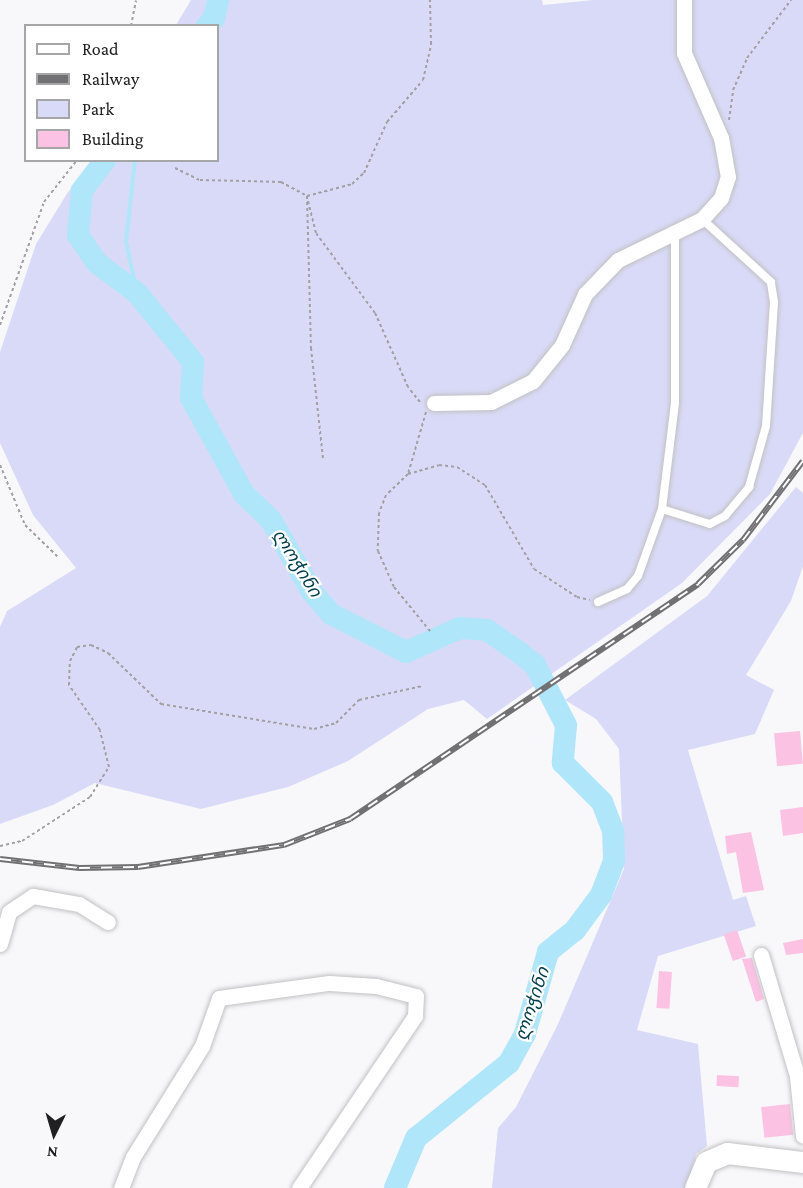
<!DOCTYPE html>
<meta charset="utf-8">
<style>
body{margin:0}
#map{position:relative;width:803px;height:1188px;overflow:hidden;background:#f8f8fb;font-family:"Crimson Pro","Noto Sans Georgian",serif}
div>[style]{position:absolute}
.green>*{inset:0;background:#d9daf7}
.stream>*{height:4px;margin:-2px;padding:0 2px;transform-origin:2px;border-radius:2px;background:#afe6fa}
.river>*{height:22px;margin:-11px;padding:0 11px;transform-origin:11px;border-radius:11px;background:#afe6fa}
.building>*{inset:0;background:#fbc2e3;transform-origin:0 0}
.path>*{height:2px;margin-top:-1px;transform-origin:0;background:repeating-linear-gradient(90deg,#a1a1a3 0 3px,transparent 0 6px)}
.roads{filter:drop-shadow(0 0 2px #c1c1c3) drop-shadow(0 0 2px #c1c1c3)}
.lane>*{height:8px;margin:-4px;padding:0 4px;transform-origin:4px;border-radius:4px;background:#fff}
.street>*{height:15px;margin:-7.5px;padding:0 7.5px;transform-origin:7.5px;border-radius:7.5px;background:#fff}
.secondary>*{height:21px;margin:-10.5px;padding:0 10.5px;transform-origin:10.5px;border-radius:10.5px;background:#fff}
.rail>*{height:6px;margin-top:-3px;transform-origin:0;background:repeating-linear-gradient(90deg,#fff 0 11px,#717173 0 22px);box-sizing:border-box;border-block:2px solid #717173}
span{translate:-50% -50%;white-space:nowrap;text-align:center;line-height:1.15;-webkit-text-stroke:4.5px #fff;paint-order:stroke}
.water-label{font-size:18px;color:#003f50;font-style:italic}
.legend{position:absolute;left:24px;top:24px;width:195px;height:138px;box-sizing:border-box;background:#fff;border:2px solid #a6a6a6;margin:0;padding:8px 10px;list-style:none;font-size:18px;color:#202021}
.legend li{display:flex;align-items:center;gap:12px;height:30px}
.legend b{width:30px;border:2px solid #a6a6a6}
.north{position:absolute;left:24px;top:1104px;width:60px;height:60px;-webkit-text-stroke:4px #fff;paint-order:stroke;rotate:185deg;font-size:16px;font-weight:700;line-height:24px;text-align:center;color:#202021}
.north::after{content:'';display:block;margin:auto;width:21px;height:27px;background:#202021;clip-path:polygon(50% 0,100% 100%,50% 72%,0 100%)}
</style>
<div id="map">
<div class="green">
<i style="clip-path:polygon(191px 0,542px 0,543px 5px,593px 0,803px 0,803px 433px,770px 494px,682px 583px,487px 719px,464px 700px,428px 709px,348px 761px,288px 787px,201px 809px,95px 783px,53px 805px,0 824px,0 627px,7px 611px,76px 568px,33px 515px,0 443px,0 352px,36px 244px,68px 192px,95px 161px,218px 160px,218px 26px,176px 25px)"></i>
<i style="clip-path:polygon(796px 487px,803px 493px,803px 566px,791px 601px,746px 675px,774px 690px,755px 734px,688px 750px,733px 900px,746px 896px,756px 926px,658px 956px,637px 1030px,698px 1044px,707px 1146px,696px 1154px,687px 1188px,492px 1188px,498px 1128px,516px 1107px,558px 1024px,624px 869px,619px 749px,596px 719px,565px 700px,707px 596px)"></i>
</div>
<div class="stream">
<i style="left:135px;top:160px;width:82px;rotate:96.3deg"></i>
<i style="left:126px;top:242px;width:52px;rotate:77.8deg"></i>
</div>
<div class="river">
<i style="left:207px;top:26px;width:11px;rotate:-49deg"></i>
<i style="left:214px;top:18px;width:18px;rotate:-77deg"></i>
<i style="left:105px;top:160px;width:39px;rotate:127deg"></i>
<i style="left:82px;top:191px;width:44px;rotate:95.2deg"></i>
<i style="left:78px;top:235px;width:32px;rotate:56deg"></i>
<i style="left:96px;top:262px;width:51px;rotate:37.1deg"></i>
<i style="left:137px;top:293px;width:89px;rotate:50.9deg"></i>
<i style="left:193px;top:362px;width:36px;rotate:93deg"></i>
<i style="left:191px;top:398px;width:110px;rotate:61.1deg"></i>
<i style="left:244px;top:494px;width:37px;rotate:44deg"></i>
<i style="left:271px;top:520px;width:83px;rotate:60.3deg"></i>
<i style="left:312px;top:592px;width:29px;rotate:49deg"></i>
<i style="left:331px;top:614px;width:84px;rotate:26.9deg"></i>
<i style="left:406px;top:652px;width:59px;rotate:-24deg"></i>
<i style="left:460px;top:628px;width:27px;rotate:4deg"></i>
<i style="left:487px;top:630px;width:35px;rotate:35deg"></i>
<i style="left:516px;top:650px;width:24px;rotate:38deg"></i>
<i style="left:535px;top:665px;width:68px;rotate:62.7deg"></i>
<i style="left:566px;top:725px;width:38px;rotate:95deg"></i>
<i style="left:563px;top:763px;width:55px;rotate:45deg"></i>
<i style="left:602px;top:802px;width:30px;rotate:69deg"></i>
<i style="left:613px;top:830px;width:31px;rotate:88deg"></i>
<i style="left:614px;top:861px;width:36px;rotate:111deg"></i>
<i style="left:601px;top:895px;width:44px;rotate:126.6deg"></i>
<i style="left:575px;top:930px;width:35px;rotate:141deg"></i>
<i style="left:548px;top:952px;width:85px;rotate:105.7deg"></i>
<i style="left:525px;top:1034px;width:33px;rotate:119deg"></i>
<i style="left:509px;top:1063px;width:119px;rotate:141.1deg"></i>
<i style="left:416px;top:1138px;width:54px;rotate:112.8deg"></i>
</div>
<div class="building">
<i style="left:800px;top:731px;width:33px;height:26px;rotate:85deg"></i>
<i style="clip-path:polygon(803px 807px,803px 833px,783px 836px,780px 810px)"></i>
<i style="clip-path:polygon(751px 832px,764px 890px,743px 893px,736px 852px,727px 854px,725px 836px)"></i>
<i style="left:737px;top:930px;width:28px;height:14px;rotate:71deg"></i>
<i style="clip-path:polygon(803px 939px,803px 953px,786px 955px,783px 943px)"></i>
<i style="clip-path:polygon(752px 958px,764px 999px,756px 1002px,742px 959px)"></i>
<i style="left:659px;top:971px;width:13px;height:37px;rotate:4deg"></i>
<i style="left:717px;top:1075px;width:22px;height:11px;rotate:3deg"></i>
<i style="left:790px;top:1104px;width:31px;height:29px;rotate:84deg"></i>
</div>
<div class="path">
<i style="left:131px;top:26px;width:26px;rotate:-79deg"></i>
<i style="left:729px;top:120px;width:30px;rotate:-82deg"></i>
<i style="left:733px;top:90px;width:35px;rotate:-66deg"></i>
<i style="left:747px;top:58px;width:73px;rotate:-52.8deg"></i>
<i style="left:175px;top:168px;width:28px;rotate:26deg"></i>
<i style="left:200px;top:180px;width:81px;rotate:1.4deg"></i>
<i style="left:281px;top:182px;width:30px;rotate:28deg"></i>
<i style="left:307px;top:196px;width:152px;rotate:88.5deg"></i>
<i style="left:311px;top:348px;width:111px;rotate:83.8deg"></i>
<i style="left:0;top:325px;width:131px;rotate:-70.3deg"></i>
<i style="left:44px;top:202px;width:53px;rotate:-51.8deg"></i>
<i style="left:420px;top:402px;width:19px;rotate:-129deg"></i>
<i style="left:408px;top:387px;width:81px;rotate:-114deg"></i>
<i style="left:375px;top:313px;width:99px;rotate:-126.4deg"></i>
<i style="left:316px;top:233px;width:38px;rotate:-104deg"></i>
<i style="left:307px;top:196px;width:47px;rotate:-14.9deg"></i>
<i style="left:352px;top:184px;width:16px;rotate:-43deg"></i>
<i style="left:364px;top:173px;width:56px;rotate:-65.7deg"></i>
<i style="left:387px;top:122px;width:55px;rotate:-49.4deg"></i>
<i style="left:423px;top:80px;width:37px;rotate:-77deg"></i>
<i style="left:431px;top:44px;width:44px;rotate:-91.3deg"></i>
<i style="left:426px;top:412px;width:65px;rotate:106.2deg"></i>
<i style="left:408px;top:474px;width:30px;rotate:136deg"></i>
<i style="left:386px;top:495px;width:19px;rotate:111deg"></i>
<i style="left:379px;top:513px;width:38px;rotate:92deg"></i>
<i style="left:378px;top:551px;width:39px;rotate:66deg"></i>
<i style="left:394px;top:587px;width:57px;rotate:50.7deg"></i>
<i style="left:0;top:465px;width:65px;rotate:67.4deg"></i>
<i style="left:25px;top:525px;width:47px;rotate:44.1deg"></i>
<i style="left:408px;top:474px;width:32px;rotate:-16deg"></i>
<i style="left:439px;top:465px;width:18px;rotate:6deg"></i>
<i style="left:457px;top:467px;width:33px;rotate:33deg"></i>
<i style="left:485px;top:485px;width:97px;rotate:59.7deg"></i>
<i style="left:534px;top:569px;width:51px;rotate:33.1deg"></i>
<i style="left:577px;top:597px;width:13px;rotate:13deg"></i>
<i style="left:0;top:846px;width:23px;rotate:-13deg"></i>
<i style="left:22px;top:841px;width:81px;rotate:-32.9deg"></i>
<i style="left:90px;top:797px;width:36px;rotate:-58deg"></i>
<i style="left:109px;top:767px;width:38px;rotate:-104deg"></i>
<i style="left:100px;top:730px;width:55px;rotate:-124.6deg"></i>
<i style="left:69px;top:685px;width:24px;rotate:-88deg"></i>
<i style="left:70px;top:661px;width:16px;rotate:-63deg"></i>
<i style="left:77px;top:647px;width:14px;rotate:-8deg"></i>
<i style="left:91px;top:645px;width:19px;rotate:25deg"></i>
<i style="left:108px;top:653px;width:74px;rotate:43.9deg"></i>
<i style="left:161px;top:704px;width:155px;rotate:9.3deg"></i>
<i style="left:314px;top:729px;width:23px;rotate:-15deg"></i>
<i style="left:336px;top:723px;width:33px;rotate:-45deg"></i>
<i style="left:359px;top:700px;width:65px;rotate:-12.5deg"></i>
</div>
<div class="roads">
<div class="lane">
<i style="left:662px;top:509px;width:50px;rotate:17.4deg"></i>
<i style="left:710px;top:524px;width:17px;rotate:-28deg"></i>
<i style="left:725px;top:516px;width:38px;rotate:-50deg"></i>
<i style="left:749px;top:487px;width:63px;rotate:-74.4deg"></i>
<i style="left:766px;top:426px;width:124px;rotate:-86.3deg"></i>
<i style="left:774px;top:302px;width:20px;rotate:-99deg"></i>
<i style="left:771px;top:282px;width:93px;rotate:-137.6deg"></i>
<i style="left:598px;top:602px;width:32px;rotate:-24deg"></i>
<i style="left:627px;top:589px;width:17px;rotate:-50deg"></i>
<i style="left:638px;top:576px;width:71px;rotate:-70.3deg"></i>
<i style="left:662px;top:509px;width:107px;rotate:-83deg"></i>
<i style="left:675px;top:403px;width:171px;rotate:-90deg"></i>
</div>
<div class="street">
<i style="left:434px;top:403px;width:57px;rotate:-1deg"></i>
<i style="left:491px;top:402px;width:47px;rotate:-26.6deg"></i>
<i style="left:533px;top:381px;width:46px;rotate:-51.1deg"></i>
<i style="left:562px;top:345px;width:56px;rotate:-65.7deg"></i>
<i style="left:585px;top:294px;width:47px;rotate:-45.9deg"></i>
<i style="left:618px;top:260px;width:93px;rotate:-26deg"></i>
<i style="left:702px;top:219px;width:28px;rotate:-48deg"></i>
<i style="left:721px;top:198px;width:22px;rotate:-72deg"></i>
<i style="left:728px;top:177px;width:40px;rotate:-100deg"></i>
<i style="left:721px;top:138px;width:93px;rotate:-113.5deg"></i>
<i style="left:684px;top:53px;width:53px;rotate:-90deg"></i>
<i style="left:0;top:944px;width:33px;rotate:-74deg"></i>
<i style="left:9px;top:912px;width:29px;rotate:-34deg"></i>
<i style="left:33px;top:896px;width:47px;rotate:9.9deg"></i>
<i style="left:79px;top:904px;width:34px;rotate:32deg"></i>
<i style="left:761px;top:955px;width:126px;rotate:73.4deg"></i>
<i style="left:797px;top:1076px;width:60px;rotate:84.3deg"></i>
<i style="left:121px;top:1188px;width:33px;rotate:-69deg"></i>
<i style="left:133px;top:1157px;width:131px;rotate:-58.1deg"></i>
<i style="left:202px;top:1046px;width:51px;rotate:-70.5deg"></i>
<i style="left:219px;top:998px;width:111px;rotate:-7.8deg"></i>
<i style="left:329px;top:983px;width:47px;rotate:3.7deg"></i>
<i style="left:376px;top:986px;width:41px;rotate:14deg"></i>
<i style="left:416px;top:996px;width:20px;rotate:93deg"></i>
<i style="left:415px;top:1016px;width:207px;rotate:124deg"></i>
</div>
<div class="secondary">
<i style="left:695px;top:1188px;width:28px;rotate:-67deg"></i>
<i style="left:706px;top:1162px;width:23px;rotate:-23deg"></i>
<i style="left:727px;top:1153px;width:77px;rotate:6.8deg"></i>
</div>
</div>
<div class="rail">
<i style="left:0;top:859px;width:80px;rotate:6.5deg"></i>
<i style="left:79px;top:868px;width:59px;rotate:-1deg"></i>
<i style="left:138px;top:867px;width:148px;rotate:-8.6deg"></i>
<i style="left:284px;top:845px;width:71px;rotate:-21.5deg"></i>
<i style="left:350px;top:819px;width:420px;rotate:-34deg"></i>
<i style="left:698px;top:584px;width:63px;rotate:-44.4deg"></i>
<i style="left:743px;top:540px;width:99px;rotate:-52.8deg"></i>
</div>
<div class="water-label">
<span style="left:297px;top:563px;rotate:58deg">ლოჭინი</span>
<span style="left:532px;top:1004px;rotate:-72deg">ლოჭინი</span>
</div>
<ul class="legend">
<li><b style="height:8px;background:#fff"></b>Road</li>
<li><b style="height:8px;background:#717173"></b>Railway</li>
<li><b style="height:16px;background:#d9daf7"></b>Park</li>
<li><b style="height:16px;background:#fbc2e3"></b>Building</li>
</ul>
<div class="north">N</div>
</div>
